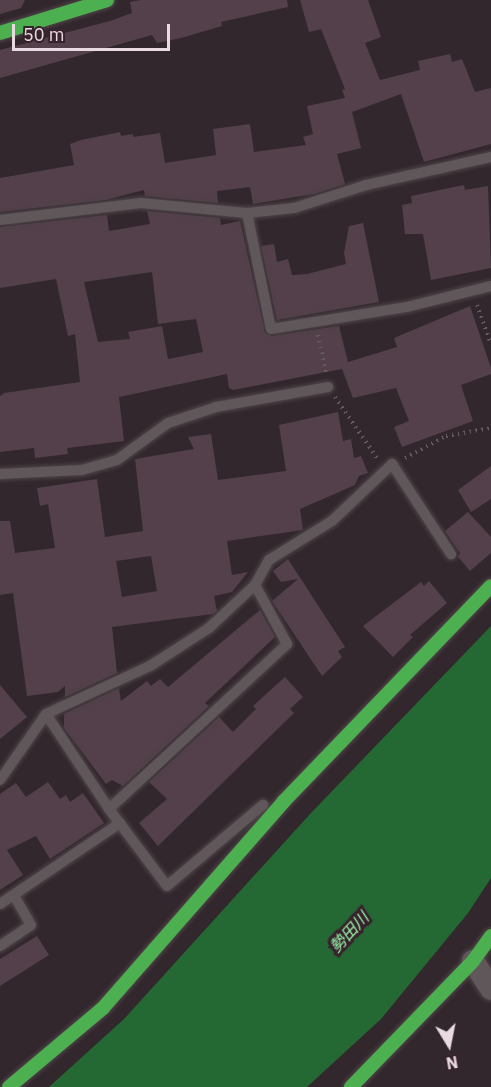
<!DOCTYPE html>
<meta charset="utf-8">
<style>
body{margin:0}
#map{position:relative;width:491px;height:1087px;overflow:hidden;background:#32272c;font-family:"IBM Plex Sans","Noto Sans JP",sans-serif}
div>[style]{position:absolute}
.water>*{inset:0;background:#246834}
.building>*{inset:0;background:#53404a}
.path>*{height:4px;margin-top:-2px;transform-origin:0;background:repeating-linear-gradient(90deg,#645c5f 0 1.5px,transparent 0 6px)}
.roads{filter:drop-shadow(0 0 2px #4f454a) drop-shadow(0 0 2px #4f454a)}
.lane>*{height:10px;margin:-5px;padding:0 5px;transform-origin:5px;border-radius:5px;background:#5f575a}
.street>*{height:22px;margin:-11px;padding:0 11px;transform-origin:11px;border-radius:11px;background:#5f575a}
.fast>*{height:14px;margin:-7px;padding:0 7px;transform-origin:7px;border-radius:7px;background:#4caf50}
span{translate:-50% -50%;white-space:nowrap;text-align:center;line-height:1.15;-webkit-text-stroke:6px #37222c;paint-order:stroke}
.water-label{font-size:16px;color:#96f7a6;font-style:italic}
.north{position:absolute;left:419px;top:1015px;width:60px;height:60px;-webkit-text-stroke:4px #37222c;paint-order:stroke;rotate:170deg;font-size:16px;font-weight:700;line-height:24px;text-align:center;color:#e9dae1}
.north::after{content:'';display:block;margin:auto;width:21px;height:27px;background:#e9dae1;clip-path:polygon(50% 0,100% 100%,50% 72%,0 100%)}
.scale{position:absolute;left:12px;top:24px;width:158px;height:27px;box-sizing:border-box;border:3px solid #e9dae1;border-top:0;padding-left:8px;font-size:18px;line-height:21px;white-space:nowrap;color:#e9dae1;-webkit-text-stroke:4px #37222c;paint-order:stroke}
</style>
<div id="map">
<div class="water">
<i style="clip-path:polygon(491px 626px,491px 878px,468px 913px,381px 1019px,307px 1087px,49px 1087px,124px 1019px,311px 813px)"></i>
</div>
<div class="building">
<i style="clip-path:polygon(0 0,25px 0,21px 8px,0 14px)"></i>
<i style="clip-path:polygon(141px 0,287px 0,288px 7px,221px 22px,222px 26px,181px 38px,157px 43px,152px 35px,0 78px,0 50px,110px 21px,132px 13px,130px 2px)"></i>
<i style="clip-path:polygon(300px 0,368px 0,381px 37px,365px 43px,380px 80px,420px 70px,418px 61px,450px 54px,452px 62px,462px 59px,475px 92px,491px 88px,491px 144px,424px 162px,401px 94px,352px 112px,361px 148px,337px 154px,345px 184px,314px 194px,253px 204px,250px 187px,217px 191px,218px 203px,145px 196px,144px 190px,105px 200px,0 212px,0 178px,74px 165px,70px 144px,81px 140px,120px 132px,121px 136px,133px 134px,133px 137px,160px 133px,165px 163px,216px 155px,213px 129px,250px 124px,254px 152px,306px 145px,303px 137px,313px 134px,307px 106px,345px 98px,342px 90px,345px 89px,321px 29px,309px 32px)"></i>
<i style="clip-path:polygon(464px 185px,465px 190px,488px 186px,491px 268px,431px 280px,423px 234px,405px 234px,402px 205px,412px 203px,411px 196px)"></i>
<i style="clip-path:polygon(evenodd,147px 211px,220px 218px,221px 225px,240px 221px,265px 333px,272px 336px,339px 326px,348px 362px,397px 347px,394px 338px,470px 306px,491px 368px,491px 374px,461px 385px,473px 421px,402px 447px,394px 427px,409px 421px,396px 388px,353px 398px,342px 369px,233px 390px,229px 388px,227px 374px,119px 397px,124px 441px,67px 448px,68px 454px,35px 458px,34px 448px,0 452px,0 396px,4px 393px,80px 382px,75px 334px,68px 336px,56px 279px,0 288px,0 227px,107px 215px,109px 231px,150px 224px,147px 211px,152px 272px,158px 324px,196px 319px,203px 352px,168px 359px,162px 326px,128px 332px,130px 339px,98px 342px,84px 282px,152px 272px)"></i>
<i style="clip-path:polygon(363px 223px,379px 302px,277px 320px,261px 246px,274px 244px,277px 262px,288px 259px,292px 275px,307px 274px,346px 264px,344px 253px,349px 226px)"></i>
<i style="clip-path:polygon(evenodd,338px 412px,343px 441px,351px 439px,354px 458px,361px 456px,368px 473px,359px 476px,355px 485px,300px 509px,303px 530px,227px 541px,232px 575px,248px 572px,232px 592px,214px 596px,217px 611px,213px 614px,112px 627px,117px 673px,65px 697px,65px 686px,58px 692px,27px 696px,13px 593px,0 595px,0 521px,10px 521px,15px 553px,55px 548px,48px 504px,40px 506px,37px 488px,97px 479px,105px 537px,143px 531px,135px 459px,194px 449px,188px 437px,211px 434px,218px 480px,286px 471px,279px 425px,338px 412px,151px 556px,157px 591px,122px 597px,116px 561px,151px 556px)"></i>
<i style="clip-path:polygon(491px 466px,491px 499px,471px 512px,458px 490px)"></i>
<i style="clip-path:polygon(468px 512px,491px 537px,491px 553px,470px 571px,458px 557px,460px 553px,445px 531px)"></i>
<i style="clip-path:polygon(288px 559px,345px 647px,338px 651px,342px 657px,322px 676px,272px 601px,298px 579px,281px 582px,273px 571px)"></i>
<i style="clip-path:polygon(429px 581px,447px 603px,410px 635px,413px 637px,393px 657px,363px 626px,421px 582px,424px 586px)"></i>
<i style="clip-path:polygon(260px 610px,275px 637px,205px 703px,209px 706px,123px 786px,112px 780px,106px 784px,64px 728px,64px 714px,119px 688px,121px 701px,147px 681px,151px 686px,160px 679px,168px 687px)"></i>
<i style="clip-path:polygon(285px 677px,303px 697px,290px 709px,294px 713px,158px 846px,139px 823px,167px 799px,149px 782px,219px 717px,233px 732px,256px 709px,253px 706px)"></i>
<i style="clip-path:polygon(0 685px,27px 717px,0 739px)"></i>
<i style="clip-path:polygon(48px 782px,60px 799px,66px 795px,70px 802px,83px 793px,104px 823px,50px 859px,36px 836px,7px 850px,23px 875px,0 890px,0 794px,16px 783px,26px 797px)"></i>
<i style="clip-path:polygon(37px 936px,49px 955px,0 986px,0 959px)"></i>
</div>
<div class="path">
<i style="left:477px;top:305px;width:41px;rotate:70.3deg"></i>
<i style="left:318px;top:335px;width:40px;rotate:78deg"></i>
<i style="left:335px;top:397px;width:74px;rotate:55.5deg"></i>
<i style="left:405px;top:458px;width:47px;rotate:-28.2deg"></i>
<i style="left:446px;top:436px;width:46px;rotate:-10.1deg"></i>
</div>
<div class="roads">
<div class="lane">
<i style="left:247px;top:213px;width:118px;rotate:78.3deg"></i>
<i style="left:271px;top:329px;width:138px;rotate:-9.2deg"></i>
<i style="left:407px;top:307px;width:87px;rotate:-14deg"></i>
<i style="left:0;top:220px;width:142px;rotate:-6.9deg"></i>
<i style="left:141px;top:203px;width:106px;rotate:5.4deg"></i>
<i style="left:247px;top:213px;width:47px;rotate:-6.1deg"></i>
<i style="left:294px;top:208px;width:76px;rotate:-17.7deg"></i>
<i style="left:366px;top:185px;width:128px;rotate:-12.6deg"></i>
<i style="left:0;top:474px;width:82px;rotate:-2.8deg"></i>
<i style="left:82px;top:470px;width:36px;rotate:-16deg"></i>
<i style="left:117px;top:460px;width:63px;rotate:-36deg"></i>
<i style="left:168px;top:423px;width:51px;rotate:-18.4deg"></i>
<i style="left:216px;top:407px;width:114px;rotate:-10.1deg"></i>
<i style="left:46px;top:714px;width:114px;rotate:56.4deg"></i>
<i style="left:109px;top:809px;width:96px;rotate:53deg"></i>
<i style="left:167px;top:886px;width:126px;rotate:-40.2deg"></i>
<i style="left:0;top:780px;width:80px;rotate:-55.1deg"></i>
<i style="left:46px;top:714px;width:115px;rotate:-24.8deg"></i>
<i style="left:150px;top:666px;width:70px;rotate:-32.8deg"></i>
<i style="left:209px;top:628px;width:63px;rotate:-43.1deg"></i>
<i style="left:255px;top:585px;width:29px;rotate:-61deg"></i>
<i style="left:269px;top:560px;width:74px;rotate:-31.8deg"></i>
<i style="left:332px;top:521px;width:83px;rotate:-43.5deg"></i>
<i style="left:392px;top:464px;width:108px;rotate:56.8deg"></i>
<i style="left:109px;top:809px;width:243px;rotate:-42.8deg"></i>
<i style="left:287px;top:644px;width:67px;rotate:-118.5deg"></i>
<i style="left:0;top:904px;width:145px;rotate:-34deg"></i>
<i style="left:0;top:946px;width:37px;rotate:-34deg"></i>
<i style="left:31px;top:925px;width:34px;rotate:-120deg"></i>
</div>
<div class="street">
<i style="left:473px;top:961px;width:33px;rotate:57deg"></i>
</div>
<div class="fast">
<i style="left:0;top:33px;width:112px;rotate:-17.1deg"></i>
<i style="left:9px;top:1087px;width:123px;rotate:-40deg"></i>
<i style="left:103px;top:1008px;width:275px;rotate:-48.8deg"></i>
<i style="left:284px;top:801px;width:298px;rotate:-46.1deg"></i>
<i style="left:351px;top:1087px;width:175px;rotate:-45.9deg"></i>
<i style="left:473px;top:961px;width:31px;rotate:-54deg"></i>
</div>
</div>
<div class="water-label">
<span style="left:349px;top:932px;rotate:-47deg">勢田川</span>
</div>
<div class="north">N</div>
<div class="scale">50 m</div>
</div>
